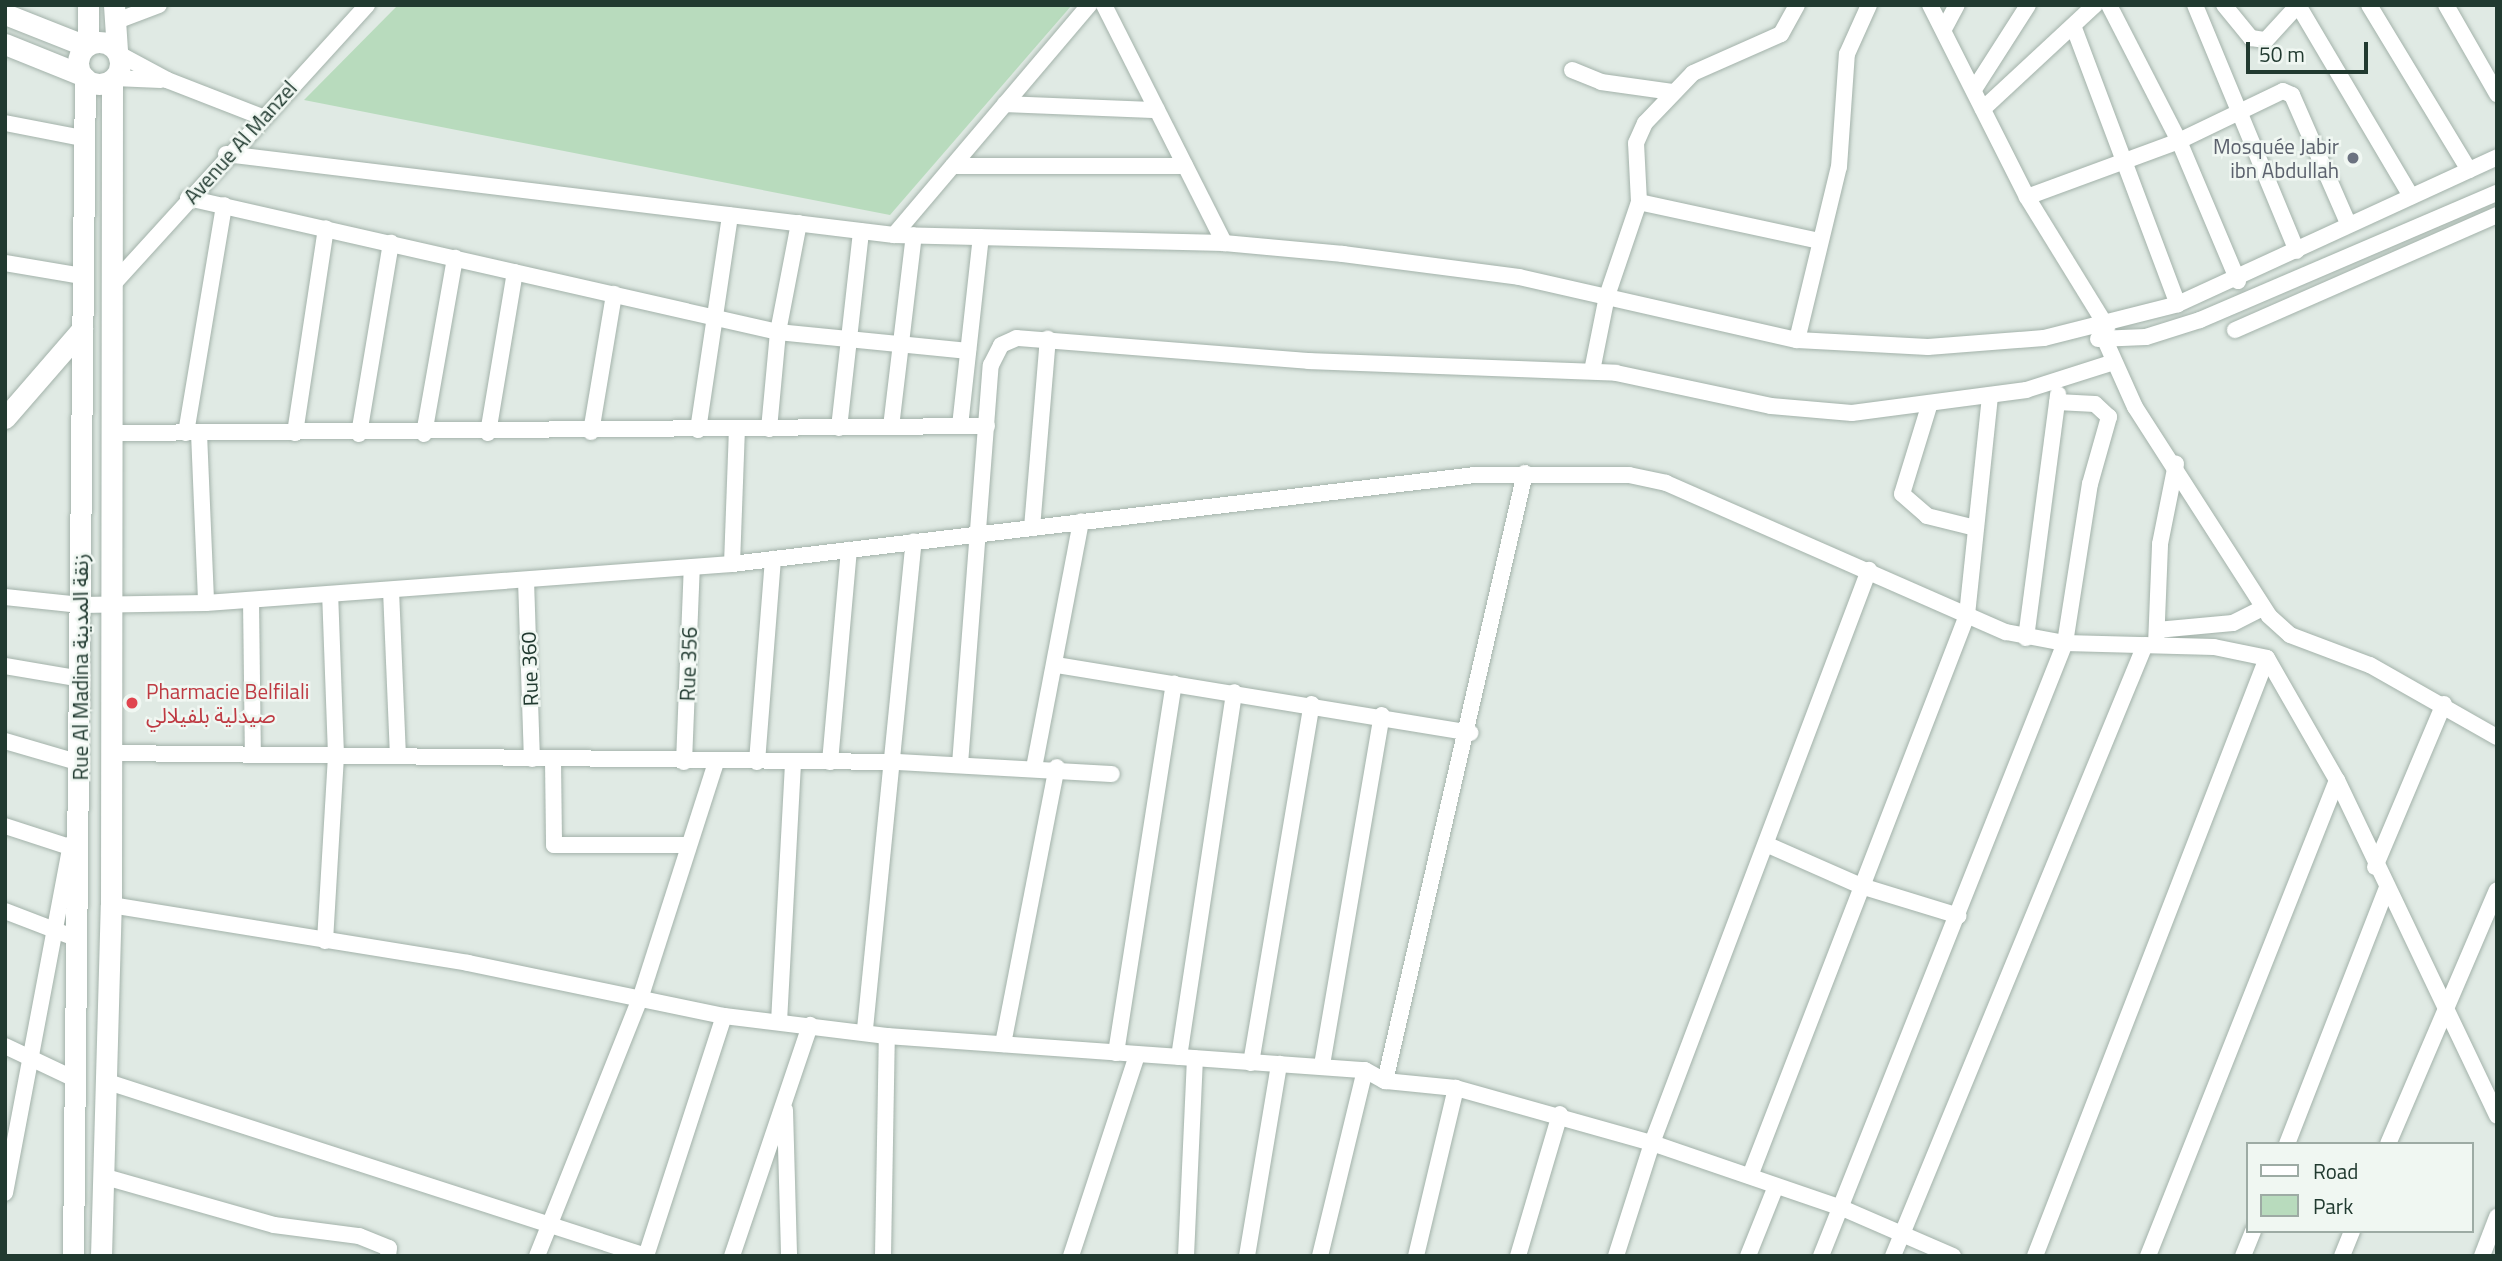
<!DOCTYPE html>
<meta charset="utf-8">
<style>
body{margin:0}
#map{position:relative;width:2502px;height:1261px;overflow:hidden;background:#e0eae4;font-family:"Titillium Web","Noto Sans Arabic",sans-serif}
div>[style]{position:absolute}
.green>*{inset:0;background:#b8dbbd}
.roads{filter:drop-shadow(0 0 2px #a3b2aa) drop-shadow(0 0 2px #a3b2aa)}
.minor>*{height:16px;margin:-8px;padding:0 8px;transform-origin:8px;border-radius:8px;background:#fff}
.tertiary>*{height:21px;margin:-10.5px;padding:0 10.5px;transform-origin:10.5px;border-radius:10.5px;background:#fff}
.secondary>*{height:21px;margin:-10.5px;padding:0 10.5px;transform-origin:10.5px;border-radius:10.5px;background:#fff}
.secondary>.ring{margin:-10.5px;padding:0;box-sizing:content-box;background:none;border:21px solid #fff;border-radius:50%}
.dots>*{width:19px;height:19px;translate:-50% -50%;box-sizing:border-box;border:4px solid #f0f7f2;border-radius:50%}
span{translate:-50% -50%;white-space:nowrap;text-align:center;line-height:1.15;-webkit-text-stroke:5px #f0f7f2;paint-order:stroke}
.street-label{font-size:21px;color:#213a30}
.worship-label{font-size:21px;color:#5b616d}
.right{translate:-100% -50%;text-align:right}
.health-label{font-size:21px;color:#be3a42}
.left{translate:0 -50%;text-align:left}
.frame{position:absolute;inset:0;border:7px solid #213a30;pointer-events:none}
.legend{position:absolute;left:2246px;top:1142px;width:228px;height:91px;box-sizing:border-box;background:#f0f7f2;border:2px solid #9daba4;margin:0;padding:9px 12px;list-style:none;font-size:21px;color:#213a30}
.legend li{display:flex;align-items:center;gap:14px;height:35px}
.legend b{width:35px;border:2px solid #9daba4}
.scale{position:absolute;left:2246px;top:42px;width:122px;height:32px;box-sizing:border-box;border:4px solid #213a30;border-top:0;padding-left:9px;font-size:21px;line-height:24px;white-space:nowrap;color:#213a30;-webkit-text-stroke:5px #f0f7f2;paint-order:stroke}
</style>
<div id="map">
<div class="green">
<i style="clip-path:polygon(398px 5px,1072px 5px,890px 215px,304px 100px)"></i>
</div>
<div class="roads">
<div class="minor">
<i style="left:1104px;top:5px;width:267px;rotate:63.2deg"></i>
<i style="left:1930px;top:5px;width:215px;rotate:63.2deg"></i>
<i style="left:2027px;top:197px;width:153px;rotate:58.4deg"></i>
<i style="left:2109px;top:5px;width:153px;rotate:62.8deg"></i>
<i style="left:2179px;top:141px;width:152px;rotate:67.1deg"></i>
<i style="left:2195px;top:5px;width:266px;rotate:67.5deg"></i>
<i style="left:2224px;top:5px;width:43px;rotate:50.7deg"></i>
<i style="left:2251px;top:38px;width:15px;rotate:8deg"></i>
<i style="left:2266px;top:40px;width:47px;rotate:-47.6deg"></i>
<i style="left:2298px;top:5px;width:222px;rotate:59.4deg"></i>
<i style="left:2369px;top:5px;width:193px;rotate:58.8deg"></i>
<i style="left:2446px;top:5px;width:103px;rotate:60.2deg"></i>
<i style="left:114px;top:22px;width:48px;rotate:-20.7deg"></i>
<i style="left:2074px;top:28px;width:295px;rotate:69.4deg"></i>
<i style="left:1944px;top:29px;width:27px;rotate:-62deg"></i>
<i style="left:119px;top:54px;width:55px;rotate:28.4deg"></i>
<i style="left:167px;top:80px;width:102px;rotate:21.3deg"></i>
<i style="left:1572px;top:70px;width:31px;rotate:22deg"></i>
<i style="left:1601px;top:82px;width:72px;rotate:8deg"></i>
<i style="left:114px;top:78px;width:47px;rotate:2.4deg"></i>
<i style="left:1975px;top:88px;width:98px;rotate:-57.4deg"></i>
<i style="left:1005px;top:104px;width:152px;rotate:2.3deg"></i>
<i style="left:1983px;top:109px;width:153px;rotate:-42.9deg"></i>
<i style="left:5px;top:123px;width:78px;rotate:11deg"></i>
<i style="left:226px;top:154px;width:673px;rotate:6.91deg"></i>
<i style="left:894px;top:235px;width:330px;rotate:1.4deg"></i>
<i style="left:1224px;top:243px;width:120px;rotate:5.3deg"></i>
<i style="left:1343px;top:254px;width:177px;rotate:7.4deg"></i>
<i style="left:1519px;top:277px;width:285px;rotate:12.8deg"></i>
<i style="left:1797px;top:340px;width:131px;rotate:3.1deg"></i>
<i style="left:1928px;top:347px;width:116px;rotate:-4.4deg"></i>
<i style="left:2044px;top:338px;width:138px;rotate:-14.2deg"></i>
<i style="left:2178px;top:304px;width:351px;rotate:-24.7deg"></i>
<i style="left:953px;top:166px;width:232px"></i>
<i style="left:2027px;top:197px;width:162px;rotate:-20.2deg"></i>
<i style="left:2179px;top:141px;width:115px;rotate:-25.7deg"></i>
<i style="left:2283px;top:91px;width:10px;rotate:24deg"></i>
<i style="left:2292px;top:95px;width:140px;rotate:66.4deg"></i>
<i style="left:188px;top:198px;width:605px;rotate:12.8deg"></i>
<i style="left:778px;top:332px;width:191px;rotate:5.7deg"></i>
<i style="left:1639px;top:202px;width:185px;rotate:12.2deg"></i>
<i style="left:894px;top:235px;width:302px;rotate:-49.7deg"></i>
<i style="left:5px;top:263px;width:78px;rotate:9.6deg"></i>
<i style="left:116px;top:281px;width:373px;rotate:-47.7deg"></i>
<i style="left:2235px;top:330px;width:286px;rotate:-23.7deg"></i>
<i style="left:2098px;top:339px;width:48px;rotate:-2.4deg"></i>
<i style="left:2146px;top:337px;width:57px;rotate:-17.5deg"></i>
<i style="left:2200px;top:320px;width:323px;rotate:-23.2deg"></i>
<i style="left:1797px;top:340px;width:178px;rotate:-76.4deg"></i>
<i style="left:1839px;top:167px;width:113px;rotate:-86deg"></i>
<i style="left:1847px;top:54px;width:54px;rotate:-65.8deg"></i>
<i style="left:2105px;top:340px;width:73px;rotate:65.9deg"></i>
<i style="left:2135px;top:407px;width:248px;rotate:57.3deg"></i>
<i style="left:2269px;top:616px;width:28px;rotate:42deg"></i>
<i style="left:2290px;top:635px;width:85px;rotate:20.6deg"></i>
<i style="left:2370px;top:665px;width:146px;rotate:29.6deg"></i>
<i style="left:1592px;top:371px;width:76px;rotate:-78.7deg"></i>
<i style="left:1607px;top:296px;width:99px;rotate:-71.2deg"></i>
<i style="left:1639px;top:202px;width:59px;rotate:-92.9deg"></i>
<i style="left:1636px;top:143px;width:22px;rotate:-66deg"></i>
<i style="left:1645px;top:123px;width:69px;rotate:-46.2deg"></i>
<i style="left:1693px;top:73px;width:96px;rotate:-23.9deg"></i>
<i style="left:1781px;top:34px;width:33px;rotate:-61deg"></i>
<i style="left:1930px;top:403px;width:95px;rotate:107.1deg"></i>
<i style="left:1902px;top:494px;width:33px;rotate:41deg"></i>
<i style="left:1927px;top:516px;width:50px;rotate:13.8deg"></i>
<i style="left:960px;top:426px;width:190px;rotate:-83.7deg"></i>
<i style="left:891px;top:427px;width:193px;rotate:-83.2deg"></i>
<i style="left:839px;top:428px;width:198px;rotate:-83.6deg"></i>
<i style="left:769px;top:429px;width:97px;rotate:-84.7deg"></i>
<i style="left:778px;top:332px;width:111px;rotate:-79.1deg"></i>
<i style="left:698px;top:430px;width:217px;rotate:-81.5deg"></i>
<i style="left:591px;top:432px;width:140px;rotate:-80.5deg"></i>
<i style="left:114px;top:433px;width:873px;rotate:-0.46deg"></i>
<i style="left:186px;top:433px;width:231px;rotate:-80.5deg"></i>
<i style="left:199px;top:433px;width:170px;rotate:87.6deg"></i>
<i style="left:295px;top:433px;width:207px;rotate:-81.4deg"></i>
<i style="left:488px;top:433px;width:163px;rotate:-80.5deg"></i>
<i style="left:359px;top:434px;width:194px;rotate:-80.5deg"></i>
<i style="left:424px;top:434px;width:179px;rotate:-80deg"></i>
<i style="left:1032px;top:528px;width:190px;rotate:-85.2deg"></i>
<i style="left:732px;top:564px;width:134px;rotate:-87.9deg"></i>
<i style="left:526px;top:580px;width:179px;rotate:88.1deg"></i>
<i style="left:391px;top:590px;width:165px;rotate:87.6deg"></i>
<i style="left:5px;top:597px;width:76px;rotate:6deg"></i>
<i style="left:81px;top:605px;width:125px;rotate:-0.9deg"></i>
<i style="left:206px;top:603px;width:527px;rotate:-4.24deg"></i>
<i style="left:732px;top:564px;width:748px;rotate:-6.83deg"></i>
<i style="left:1475px;top:475px;width:154px"></i>
<i style="left:1629px;top:475px;width:38px;rotate:12deg"></i>
<i style="left:1666px;top:483px;width:371px;rotate:23.7deg"></i>
<i style="left:2006px;top:632px;width:60px;rotate:10.6deg"></i>
<i style="left:2065px;top:643px;width:149px;rotate:1.5deg"></i>
<i style="left:2214px;top:647px;width:54px;rotate:11.7deg"></i>
<i style="left:2267px;top:658px;width:141px;rotate:60.2deg"></i>
<i style="left:2337px;top:780px;width:372px;rotate:64.5deg"></i>
<i style="left:251px;top:600px;width:154px;rotate:89.3deg"></i>
<i style="left:2157px;top:630px;width:76px;rotate:-5.3deg"></i>
<i style="left:2233px;top:623px;width:33px;rotate:-27deg"></i>
<i style="left:2026px;top:638px;width:246px;rotate:-82.5deg"></i>
<i style="left:2156px;top:645px;width:101px;rotate:-87.7deg"></i>
<i style="left:2160px;top:544px;width:82px;rotate:-78.7deg"></i>
<i style="left:1056px;top:665px;width:420px;rotate:9.3deg"></i>
<i style="left:5px;top:666px;width:77px;rotate:9.7deg"></i>
<i style="left:5px;top:741px;width:78px;rotate:16.3deg"></i>
<i style="left:112px;top:753px;width:785px;rotate:0.66deg"></i>
<i style="left:897px;top:762px;width:215px;rotate:3.2deg"></i>
<i style="left:553px;top:760px;width:85px;rotate:89.3deg"></i>
<i style="left:554px;top:845px;width:133px"></i>
<i style="left:684px;top:762px;width:195px;rotate:-87.7deg"></i>
<i style="left:757px;top:762px;width:204px;rotate:-85.5deg"></i>
<i style="left:830px;top:762px;width:213px;rotate:-84.9deg"></i>
<i style="left:960px;top:764px;width:400px;rotate:-85.6deg"></i>
<i style="left:991px;top:365px;width:22px;rotate:-63deg"></i>
<i style="left:1001px;top:345px;width:17px;rotate:-24deg"></i>
<i style="left:1017px;top:338px;width:293px;rotate:4.5deg"></i>
<i style="left:1309px;top:361px;width:307px;rotate:2.2deg"></i>
<i style="left:1616px;top:373px;width:158px;rotate:12deg"></i>
<i style="left:1771px;top:406px;width:81px;rotate:4.9deg"></i>
<i style="left:1852px;top:413px;width:176px;rotate:-7.5deg"></i>
<i style="left:2026px;top:390px;width:92px;rotate:-17.7deg"></i>
<i style="left:1034px;top:768px;width:251px;rotate:-79.2deg"></i>
<i style="left:5px;top:826px;width:78px;rotate:18deg"></i>
<i style="left:1768px;top:845px;width:102px;rotate:23.8deg"></i>
<i style="left:1861px;top:886px;width:102px;rotate:17deg"></i>
<i style="left:2375px;top:867px;width:177px;rotate:-67.1deg"></i>
<i style="left:111px;top:905px;width:362px;rotate:9.2deg"></i>
<i style="left:468px;top:963px;width:261px;rotate:11.7deg"></i>
<i style="left:724px;top:1016px;width:164px;rotate:7deg"></i>
<i style="left:887px;top:1036px;width:479px;rotate:4.1deg"></i>
<i style="left:1365px;top:1070px;width:23px;rotate:29deg"></i>
<i style="left:1385px;top:1081px;width:71px;rotate:5.6deg"></i>
<i style="left:1456px;top:1088px;width:204px;rotate:15.7deg"></i>
<i style="left:1652px;top:1143px;width:201px;rotate:18.9deg"></i>
<i style="left:1842px;top:1208px;width:121px;rotate:23.4deg"></i>
<i style="left:5px;top:911px;width:78px;rotate:21deg"></i>
<i style="left:325px;top:941px;width:186px;rotate:-86.6deg"></i>
<i style="left:336px;top:755px;width:160px;rotate:-92.1deg"></i>
<i style="left:779px;top:1022px;width:260px;rotate:-86.9deg"></i>
<i style="left:865px;top:1029px;width:490px;rotate:-84.3deg"></i>
<i style="left:1003px;top:1044px;width:282px;rotate:-79deg"></i>
<i style="left:5px;top:1046px;width:80px;rotate:25.3deg"></i>
<i style="left:1116px;top:1053px;width:374px;rotate:-81.1deg"></i>
<i style="left:1179px;top:1057px;width:369px;rotate:-81.4deg"></i>
<i style="left:1251px;top:1063px;width:364px;rotate:-80.4deg"></i>
<i style="left:1322px;top:1065px;width:355px;rotate:-80.3deg"></i>
<i style="left:105px;top:1081px;width:569px;rotate:17.93deg"></i>
<i style="left:646px;top:1256px;width:252px;rotate:-72deg"></i>
<i style="left:1385px;top:1081px;width:624px;rotate:-77.03deg"></i>
<i style="left:785px;top:1110px;width:146px;rotate:88.4deg"></i>
<i style="left:2287px;top:1144px;width:273px;rotate:-68.7deg"></i>
<i style="left:2388px;top:1144px;width:276px;rotate:-66.8deg"></i>
<i style="left:102px;top:1176px;width:179px;rotate:15.9deg"></i>
<i style="left:274px;top:1225px;width:86px;rotate:7.4deg"></i>
<i style="left:359px;top:1236px;width:32px;rotate:22deg"></i>
<i style="left:389px;top:1248px;width:8px;rotate:97deg"></i>
<i style="left:1750px;top:1176px;width:602px;rotate:-68.85deg"></i>
<i style="left:1967px;top:615px;width:221px;rotate:-84deg"></i>
<i style="left:5px;top:1193px;width:355px;rotate:-79.3deg"></i>
<i style="left:537px;top:1256px;width:280px;rotate:-68.2deg"></i>
<i style="left:641px;top:996px;width:246px;rotate:-72.2deg"></i>
<i style="left:732px;top:1256px;width:244px;rotate:-71.3deg"></i>
<i style="left:883px;top:1256px;width:220px;rotate:-89deg"></i>
<i style="left:1071px;top:1256px;width:212px;rotate:-71.8deg"></i>
<i style="left:1186px;top:1256px;width:198px;rotate:-87.4deg"></i>
<i style="left:1247px;top:1256px;width:195px;rotate:-80.5deg"></i>
<i style="left:1320px;top:1256px;width:191px;rotate:-76.4deg"></i>
<i style="left:1416px;top:1256px;width:173px;rotate:-76.6deg"></i>
<i style="left:1518px;top:1256px;width:148px;rotate:-73.5deg"></i>
<i style="left:1616px;top:1256px;width:119px;rotate:-72.3deg"></i>
<i style="left:1652px;top:1143px;width:613px;rotate:-69.26deg"></i>
<i style="left:1748px;top:1256px;width:75px;rotate:-68.2deg"></i>
<i style="left:1821px;top:1256px;width:660px;rotate:-68.3deg"></i>
<i style="left:2065px;top:643px;width:161px;rotate:-81.1deg"></i>
<i style="left:2090px;top:484px;width:70px;rotate:-74.2deg"></i>
<i style="left:2109px;top:417px;width:19px;rotate:-137deg"></i>
<i style="left:2095px;top:404px;width:38px;rotate:-177deg"></i>
<i style="left:1893px;top:1256px;width:661px;rotate:-67.59deg"></i>
<i style="left:2035px;top:1256px;width:641px;rotate:-68.8deg"></i>
<i style="left:2148px;top:1256px;width:512px;rotate:-68.34deg"></i>
<i style="left:2243px;top:1256px;width:27px;rotate:-68deg"></i>
<i style="left:2342px;top:1256px;width:27px;rotate:-68deg"></i>
<i style="left:2482px;top:1256px;width:42px;rotate:-69deg"></i>
</div>
<div class="tertiary">
<i style="left:5px;top:14px;width:87px;rotate:21.6deg"></i>
<i style="left:5px;top:44px;width:83px;rotate:21.9deg"></i>
<i style="left:5px;top:418px;width:118px;rotate:-49.1deg"></i>
</div>
<div class="secondary">
<i style="left:88px;top:5px;width:40px;rotate:90deg"></i>
<i style="left:114px;top:5px;width:45px;rotate:86.2deg"></i>
<i class="ring" style="left:78px;top:42px;width:21px;height:21px"></i>
<i style="left:73px;top:1256px;width:1178px;rotate:-89.42deg"></i>
<i style="left:101px;top:1256px;width:351px;rotate:-88.4deg"></i>
<i style="left:111px;top:905px;width:825px;rotate:-89.93deg"></i>
</div>
</div>
<div class="dots">
<i style="left:2353px;top:158px;background:#6b7280"></i>
<i style="left:132px;top:703px;background:#e0444e"></i>
</div>
<div class="street-label">
<span style="left:240px;top:142px;rotate:-48deg">Avenue Al Manzel</span>
<span style="left:688px;top:664px;rotate:-88deg">Rue 356</span>
<span style="left:80px;top:667px;rotate:-90deg">Rue Al Madina زنقة المدينة</span>
<span style="left:529px;top:669px;rotate:-92deg">Rue 360</span>
</div>
<div class="worship-label">
<span class="right" style="left:2339px;top:158px">Mosquée Jabir<br>ibn Abdullah</span>
</div>
<div class="health-label">
<span class="left" style="left:146px;top:703px">Pharmacie Belfilali<br>صيدلية بلفيلالي</span>
</div>
<div class="frame"></div>
<ul class="legend">
<li><b style="height:9px;background:#fff"></b>Road</li>
<li><b style="height:19px;background:#b8dbbd"></b>Park</li>
</ul>
<div class="scale">50 m</div>
</div>
